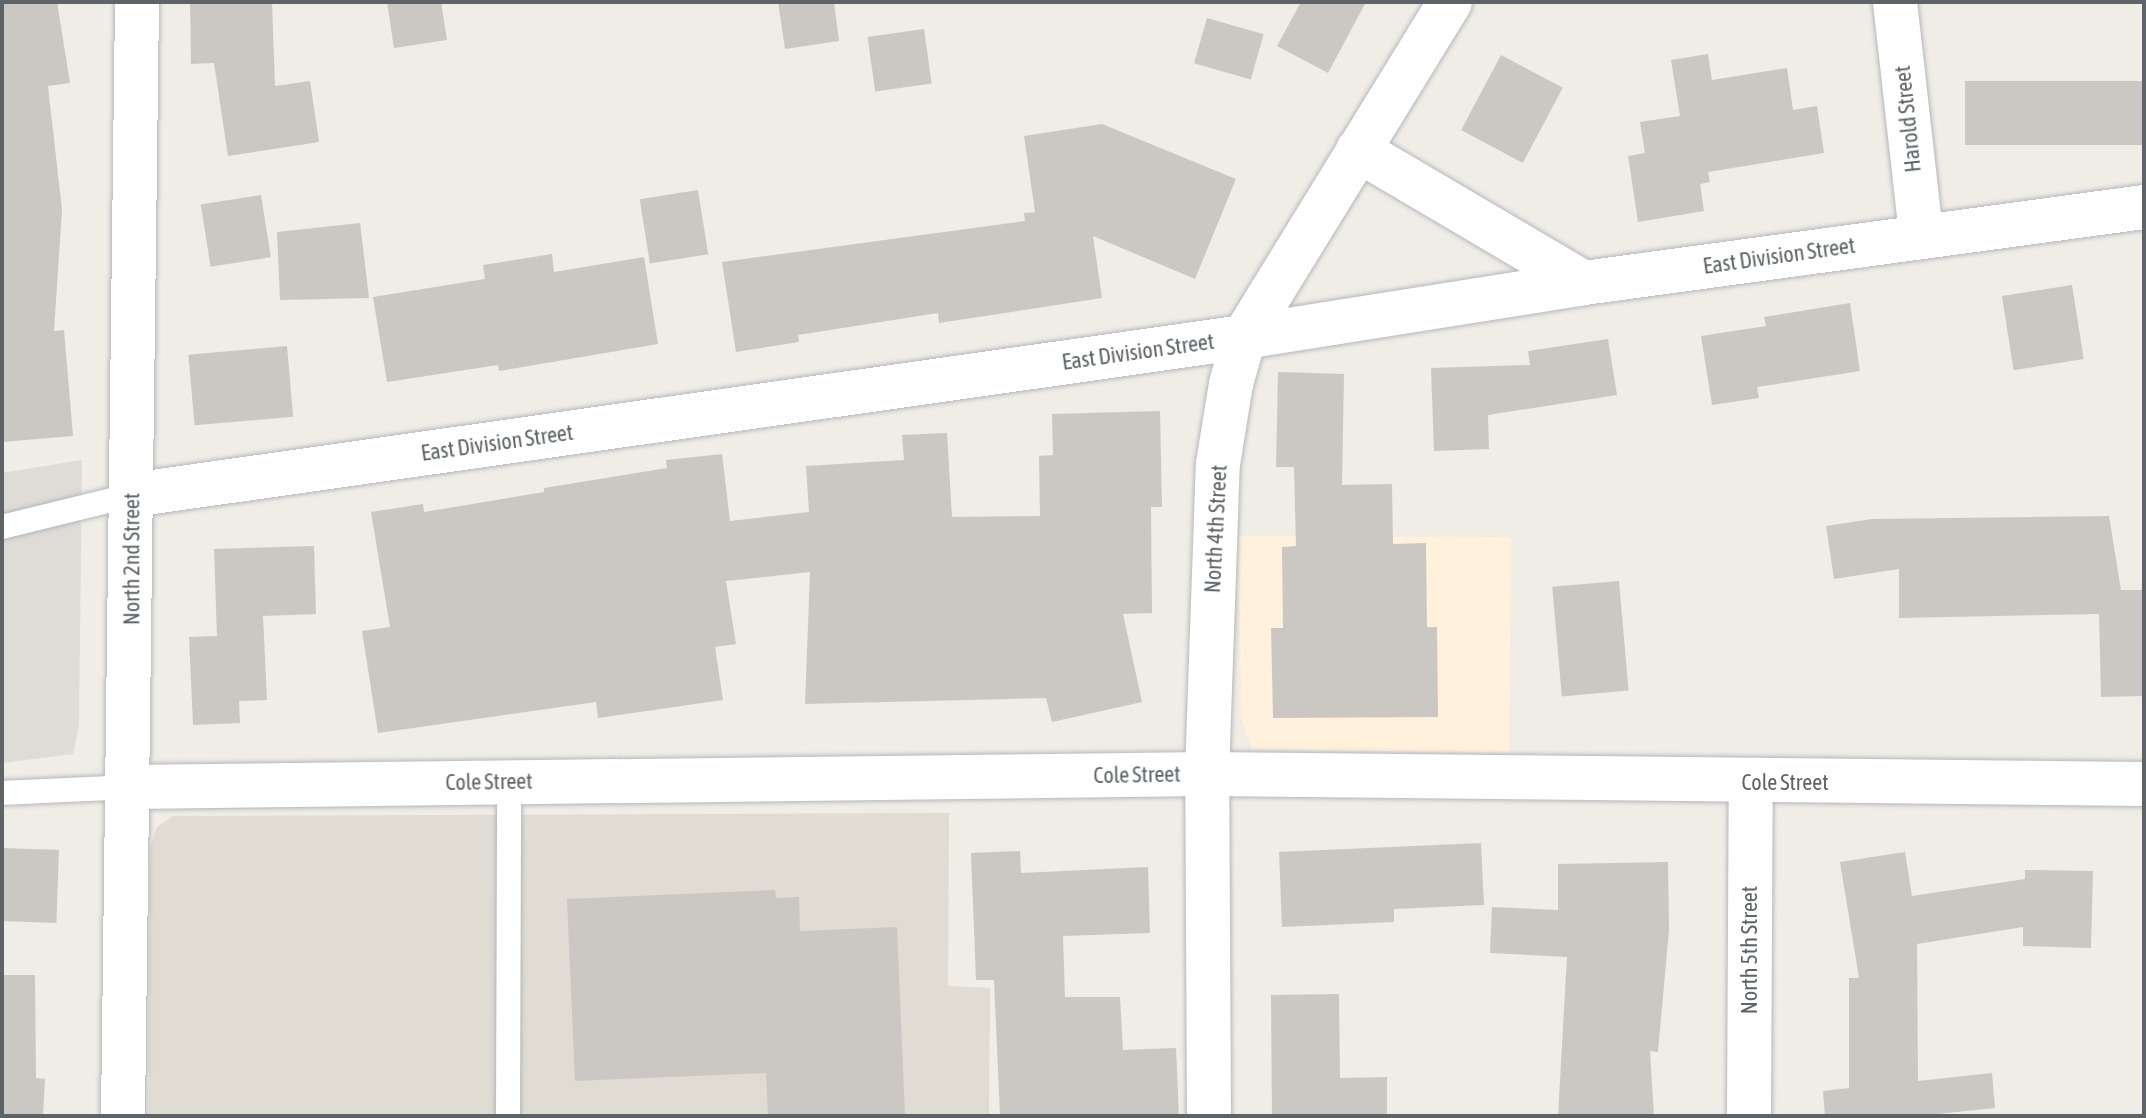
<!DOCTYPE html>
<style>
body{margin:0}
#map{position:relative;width:2146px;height:1118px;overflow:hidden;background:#f0ece6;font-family:"Asap Condensed",sans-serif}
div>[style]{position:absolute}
.commercial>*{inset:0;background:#fff1dc}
.industrial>*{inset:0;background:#dfdcd8}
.education>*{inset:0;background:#e0dcd4}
.building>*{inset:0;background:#cbc7c2;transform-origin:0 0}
.roads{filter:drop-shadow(0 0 2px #b3b8bb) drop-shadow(0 0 2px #b3b8bb)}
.lane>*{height:24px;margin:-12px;padding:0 12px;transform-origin:12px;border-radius:12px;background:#fff}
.street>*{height:44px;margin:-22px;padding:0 22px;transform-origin:22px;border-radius:22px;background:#fff}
.secondary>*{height:44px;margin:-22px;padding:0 22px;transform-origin:22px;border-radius:22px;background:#fff}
span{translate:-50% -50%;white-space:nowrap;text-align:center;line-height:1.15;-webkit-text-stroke:8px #fff;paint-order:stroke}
.street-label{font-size:22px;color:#5d6367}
.frame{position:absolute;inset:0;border:4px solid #5d6367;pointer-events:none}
</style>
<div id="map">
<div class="commercial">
<i style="clip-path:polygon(1239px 536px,1511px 537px,1509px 753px,1252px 749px,1241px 717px)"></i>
</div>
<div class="industrial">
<i style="clip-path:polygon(82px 460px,79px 726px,73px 754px,2px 763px,2px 473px)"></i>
</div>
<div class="education">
<i style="clip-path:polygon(949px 813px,948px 986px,990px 988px,989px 1116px,149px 1116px,150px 846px,157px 827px,173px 816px)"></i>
</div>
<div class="building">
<i style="clip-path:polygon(2px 2px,57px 2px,70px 83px,48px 86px,62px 210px,54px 331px,64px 330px,73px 436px,2px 442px)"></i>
<i style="clip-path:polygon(190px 2px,272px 2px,275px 86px,310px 81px,319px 142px,228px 156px,214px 63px,191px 64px)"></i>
<i style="clip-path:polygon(387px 2px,441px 2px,447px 40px,394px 48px)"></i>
<i style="clip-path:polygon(778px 2px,834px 2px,839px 41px,785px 49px)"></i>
<i style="clip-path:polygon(1301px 2px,1366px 2px,1328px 73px,1277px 46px)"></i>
<i style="left:1207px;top:18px;width:59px;height:47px;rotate:16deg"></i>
<i style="left:924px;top:29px;width:55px;height:57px;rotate:82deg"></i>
<i style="clip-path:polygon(1708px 54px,1712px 80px,1787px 68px,1793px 110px,1817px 106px,1824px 153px,1708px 172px,1710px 182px,1700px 184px,1704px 211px,1638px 222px,1628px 156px,1645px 153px,1640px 122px,1680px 116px,1671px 60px)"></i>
<i style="left:1501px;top:55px;width:70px;height:85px;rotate:28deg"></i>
<i style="left:2144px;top:81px;width:64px;height:179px;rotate:90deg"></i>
<i style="clip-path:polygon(1102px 124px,1236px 179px,1195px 279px,1093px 236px,1102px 298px,939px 323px,938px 313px,798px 335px,799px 342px,736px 352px,722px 262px,1025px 221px,1024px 213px,1035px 212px,1024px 136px)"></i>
<i style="left:698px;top:190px;width:65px;height:59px;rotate:81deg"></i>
<i style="left:261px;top:195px;width:63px;height:61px;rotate:81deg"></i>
<i style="clip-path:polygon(360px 223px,369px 298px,280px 300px,277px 232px)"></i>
<i style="clip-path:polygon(552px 254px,554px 272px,644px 257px,658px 344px,499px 371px,498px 365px,387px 382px,373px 297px,485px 279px,483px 265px)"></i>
<i style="left:2072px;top:285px;width:75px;height:71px;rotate:81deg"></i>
<i style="clip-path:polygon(1850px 303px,1860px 371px,1757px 387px,1759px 398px,1712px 405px,1701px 336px,1766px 326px,1764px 317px)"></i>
<i style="clip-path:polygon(1608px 339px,1617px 395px,1488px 415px,1489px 449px,1434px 451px,1431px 368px,1530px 365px,1528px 351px)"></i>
<i style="left:287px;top:346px;width:71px;height:99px;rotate:85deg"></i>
<i style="clip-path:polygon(1278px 372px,1344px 374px,1342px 485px,1392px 484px,1393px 544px,1426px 543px,1427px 627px,1437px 627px,1438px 717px,1273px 718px,1271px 628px,1283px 628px,1282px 547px,1296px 546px,1294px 467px,1276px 467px)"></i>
<i style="clip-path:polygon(1160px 411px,1162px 507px,1151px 507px,1152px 613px,1123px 614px,1142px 702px,1052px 722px,1046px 698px,805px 704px,810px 572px,726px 581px,736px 644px,715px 647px,723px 700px,598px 718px,596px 702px,378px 733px,362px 631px,390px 627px,371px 512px,423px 504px,424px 512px,544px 492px,544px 488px,667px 468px,666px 460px,722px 454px,730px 521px,809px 512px,806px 466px,904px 460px,902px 435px,947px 433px,952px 517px,1040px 516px,1039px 456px,1053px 455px,1052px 414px)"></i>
<i style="clip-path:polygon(2109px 516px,2121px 590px,2144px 590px,2144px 696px,2101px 697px,2099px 614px,1899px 618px,1899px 569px,1834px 579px,1826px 526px,1872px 519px)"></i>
<i style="clip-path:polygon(314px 546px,316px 614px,263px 616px,267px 700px,239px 701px,240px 723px,193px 725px,189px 637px,217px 636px,214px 549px)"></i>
<i style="left:1619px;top:581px;width:110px;height:67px;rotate:85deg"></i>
<i style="clip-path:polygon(1481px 843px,1484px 905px,1394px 909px,1394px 922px,1282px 927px,1279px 852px)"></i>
<i style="left:2px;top:848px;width:57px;height:73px;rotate:2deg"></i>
<i style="clip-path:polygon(1020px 851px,1021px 873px,1148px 867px,1150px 933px,1063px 936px,1065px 997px,1120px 997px,1123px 1050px,1176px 1048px,1179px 1116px,1000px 1116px,994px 980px,976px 980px,971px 853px)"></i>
<i style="clip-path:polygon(1905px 852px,1912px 896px,2025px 879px,2025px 870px,2093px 871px,2091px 948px,2023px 946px,2023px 927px,1917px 944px,1918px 1081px,1992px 1073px,1995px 1108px,1918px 1116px,1825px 1116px,1823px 1091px,1849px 1088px,1849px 978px,1859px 978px,1840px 862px)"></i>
<i style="clip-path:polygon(1668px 862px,1669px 930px,1658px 1052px,1650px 1051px,1654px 1116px,1558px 1116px,1567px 957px,1490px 953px,1492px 907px,1558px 910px,1558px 864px)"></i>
<i style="clip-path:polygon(775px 890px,776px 898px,799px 897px,800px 931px,897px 927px,905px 1116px,768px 1116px,766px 1073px,575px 1081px,567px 899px)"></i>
<i style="clip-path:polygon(2px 975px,35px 975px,36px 1078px,45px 1079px,43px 1116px,2px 1116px)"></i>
<i style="clip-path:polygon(1339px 994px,1340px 1078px,1387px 1077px,1387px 1116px,1272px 1116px,1271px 995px)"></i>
</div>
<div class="roads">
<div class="lane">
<i style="left:2px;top:527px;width:134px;rotate:-13.8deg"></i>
<i style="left:2px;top:793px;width:128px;rotate:-2.7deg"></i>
<i style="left:508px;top:1116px;width:335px;rotate:-89.8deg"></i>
</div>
<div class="street">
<i style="left:1895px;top:2px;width:234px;rotate:83.6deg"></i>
<i style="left:132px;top:495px;width:1123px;rotate:-8.09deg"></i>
<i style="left:130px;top:787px;width:1077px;rotate:-0.69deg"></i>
<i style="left:1207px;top:774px;width:937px;rotate:0.61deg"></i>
<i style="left:123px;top:1116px;width:1114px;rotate:-89.28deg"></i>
<i style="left:1749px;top:1116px;width:333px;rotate:-89.7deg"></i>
</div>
<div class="secondary">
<i style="left:1358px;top:150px;width:262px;rotate:30.5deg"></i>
<i style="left:1244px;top:337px;width:344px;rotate:-9deg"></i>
<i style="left:1584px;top:283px;width:565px;rotate:-7.73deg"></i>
<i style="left:1209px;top:1116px;width:342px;rotate:-90.3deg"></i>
<i style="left:1207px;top:774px;width:310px;rotate:-88deg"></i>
<i style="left:1218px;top:464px;width:81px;rotate:-80.8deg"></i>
<i style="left:1231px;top:384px;width:49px;rotate:-74.5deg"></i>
<i style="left:1244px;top:337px;width:393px;rotate:-58.4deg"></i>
</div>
</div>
<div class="street-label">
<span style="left:1908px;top:119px;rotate:-96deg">Harold Street</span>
<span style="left:1779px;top:256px;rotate:-8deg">East Division Street</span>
<span style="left:1138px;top:352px;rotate:-8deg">East Division Street</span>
<span style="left:497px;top:443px;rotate:-8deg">East Division Street</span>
<span style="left:1216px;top:529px;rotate:-87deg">North 4th Street</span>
<span style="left:132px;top:559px;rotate:-90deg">North 2nd Street</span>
<span style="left:1137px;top:775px;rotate:-1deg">Cole Street</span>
<span style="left:489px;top:782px;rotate:-1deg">Cole Street</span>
<span style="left:1785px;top:783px">Cole Street</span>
<span style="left:1750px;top:950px;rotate:-90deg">North 5th Street</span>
</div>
<div class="frame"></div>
</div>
